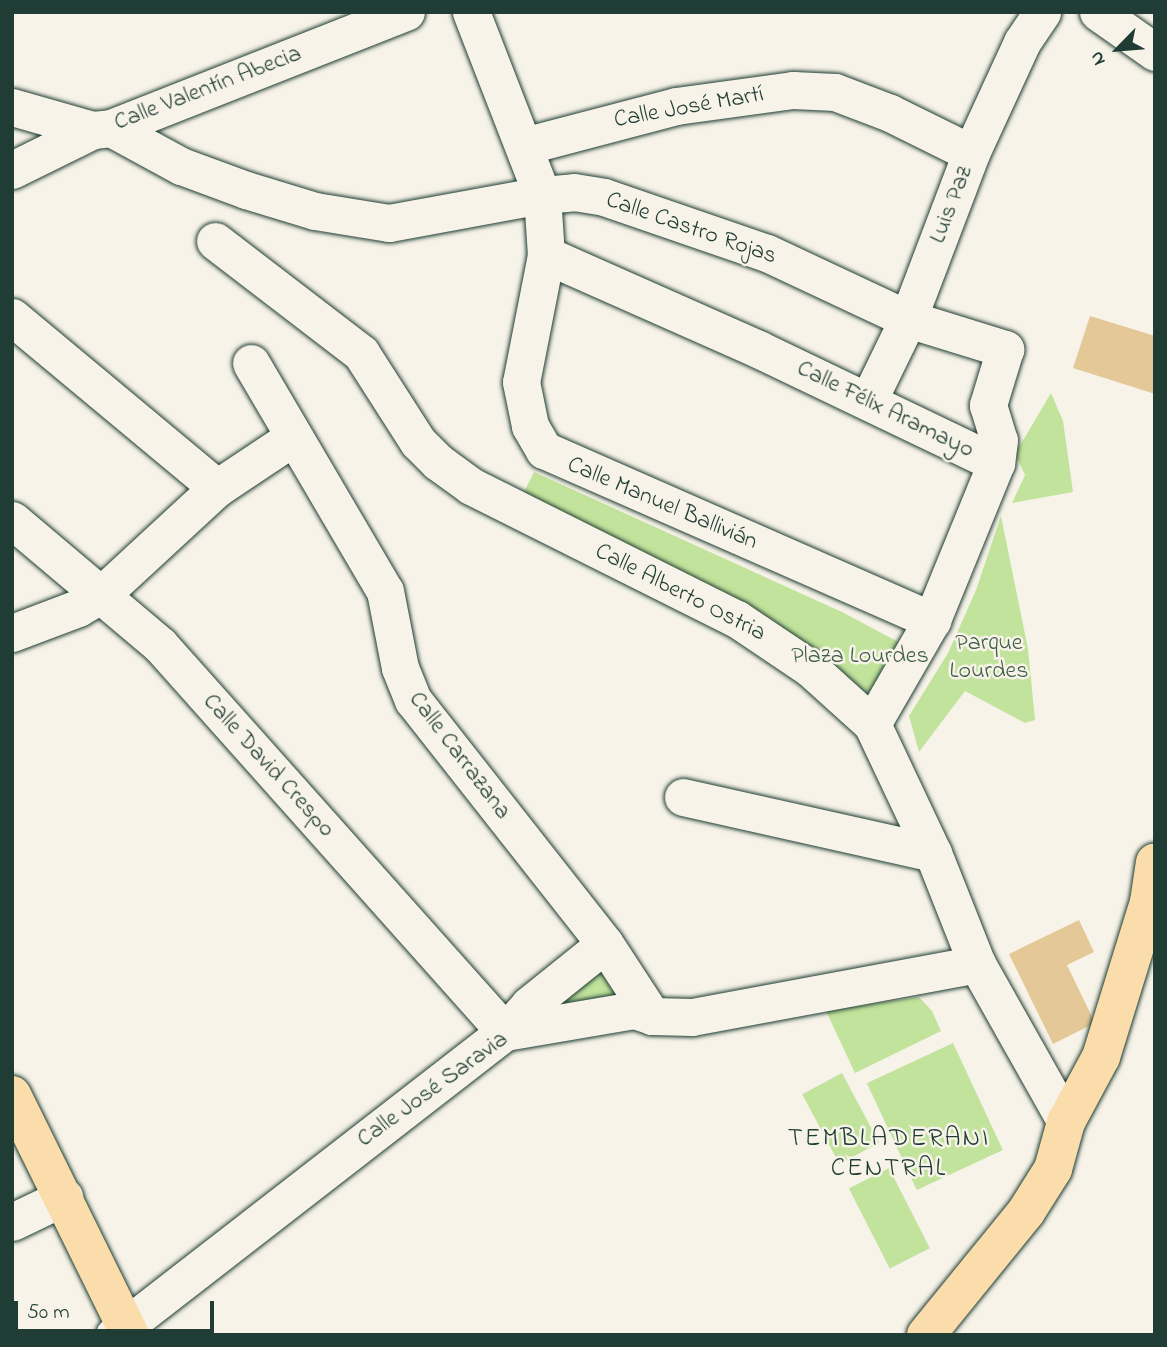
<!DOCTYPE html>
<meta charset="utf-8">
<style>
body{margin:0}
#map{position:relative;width:1167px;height:1347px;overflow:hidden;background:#f7f3e8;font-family:"Indie Flower",sans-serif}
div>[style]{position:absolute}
.green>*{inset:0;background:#c1e39c;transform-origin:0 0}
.building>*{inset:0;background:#e4c898}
.roads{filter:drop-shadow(0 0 2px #1f3d34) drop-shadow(0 0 2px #1f3d34)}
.minor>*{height:37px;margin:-18.5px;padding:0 18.5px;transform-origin:18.5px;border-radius:18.5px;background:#f7f3e8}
.major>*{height:38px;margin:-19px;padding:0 19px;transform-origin:19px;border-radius:19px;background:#faddab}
span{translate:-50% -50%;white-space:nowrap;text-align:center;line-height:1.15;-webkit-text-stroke:5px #f7f3e8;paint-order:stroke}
.street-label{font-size:24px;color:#1f3d34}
.park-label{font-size:24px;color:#3f5e49}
.neighbourhood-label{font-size:26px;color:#1f3d34;letter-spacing:2px}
.frame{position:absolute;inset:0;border:14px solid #1f3d34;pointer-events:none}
.north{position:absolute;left:1083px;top:14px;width:70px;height:70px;-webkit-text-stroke:5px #f7f3e8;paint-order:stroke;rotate:245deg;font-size:19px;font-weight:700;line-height:28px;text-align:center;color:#1f3d34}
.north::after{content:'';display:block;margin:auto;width:24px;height:32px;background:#1f3d34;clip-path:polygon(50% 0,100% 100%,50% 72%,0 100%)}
.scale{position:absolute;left:14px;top:1301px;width:200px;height:32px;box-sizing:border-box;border:4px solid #1f3d34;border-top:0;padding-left:9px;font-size:21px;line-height:24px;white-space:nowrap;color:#1f3d34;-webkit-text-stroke:5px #f7f3e8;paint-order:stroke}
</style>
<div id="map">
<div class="green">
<i style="clip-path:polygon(1051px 393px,1063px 421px,1073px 492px,1012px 503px,1025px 475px,1015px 454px)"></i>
<i style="clip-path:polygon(534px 472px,842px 612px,902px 644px,876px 690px,853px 693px,518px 504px)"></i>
<i style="clip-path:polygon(1001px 516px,1028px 649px,1035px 720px,1025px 723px,965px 691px,919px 752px,909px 716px,948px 653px,976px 590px)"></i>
<i style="clip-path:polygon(601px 958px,630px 993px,546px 1012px)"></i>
<i style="clip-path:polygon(919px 997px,932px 1011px,941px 1031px,855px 1073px,826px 1011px)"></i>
<i style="left:953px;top:1043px;width:118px;height:95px;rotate:65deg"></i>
<i style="left:842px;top:1073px;width:79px;height:45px;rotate:62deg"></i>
<i style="left:889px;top:1168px;width:90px;height:45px;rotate:63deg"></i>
</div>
<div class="building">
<i style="clip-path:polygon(1090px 316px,1155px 336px,1155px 394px,1073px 368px)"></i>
<i style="clip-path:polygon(1079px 920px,1094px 952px,1067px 965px,1095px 1023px,1053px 1044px,1009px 954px)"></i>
</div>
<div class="roads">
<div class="minor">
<i style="left:471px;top:12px;width:196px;rotate:68.8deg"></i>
<i style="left:542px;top:195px;width:60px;rotate:86.2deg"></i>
<i style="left:546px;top:255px;width:129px;rotate:101.1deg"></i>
<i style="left:521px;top:382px;width:45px;rotate:78.4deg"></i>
<i style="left:530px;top:426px;width:28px;rotate:60deg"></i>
<i style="left:544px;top:450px;width:424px;rotate:23.7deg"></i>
<i style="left:1098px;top:12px;width:70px;rotate:35.1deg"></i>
<i style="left:12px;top:107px;width:84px;rotate:15.9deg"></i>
<i style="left:111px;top:128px;width:80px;rotate:28.5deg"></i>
<i style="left:181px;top:166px;width:69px;rotate:20.3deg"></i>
<i style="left:246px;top:190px;width:72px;rotate:16.9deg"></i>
<i style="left:315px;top:211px;width:75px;rotate:9.2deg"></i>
<i style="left:389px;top:223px;width:156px;rotate:-10.4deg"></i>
<i style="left:542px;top:195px;width:32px;rotate:-5deg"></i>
<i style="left:574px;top:192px;width:30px;rotate:9deg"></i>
<i style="left:604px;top:197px;width:172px;rotate:19deg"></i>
<i style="left:767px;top:253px;width:156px;rotate:25.1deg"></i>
<i style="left:908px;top:319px;width:102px;rotate:17.2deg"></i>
<i style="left:1005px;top:349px;width:59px;rotate:106.9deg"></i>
<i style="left:988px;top:405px;width:37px;rotate:73deg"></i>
<i style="left:999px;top:440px;width:23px;rotate:97deg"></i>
<i style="left:996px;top:463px;width:170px;rotate:112.2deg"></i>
<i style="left:932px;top:620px;width:120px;rotate:120deg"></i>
<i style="left:524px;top:146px;width:157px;rotate:-14.7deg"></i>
<i style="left:676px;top:106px;width:118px;rotate:-7.8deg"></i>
<i style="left:793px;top:90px;width:42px;rotate:2.7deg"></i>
<i style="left:835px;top:92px;width:59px;rotate:20.9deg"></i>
<i style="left:890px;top:113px;width:90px;rotate:26.3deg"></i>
<i style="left:12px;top:170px;width:90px;rotate:-26.3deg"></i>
<i style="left:93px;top:130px;width:18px;rotate:-6deg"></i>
<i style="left:111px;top:128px;width:317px;rotate:-21.5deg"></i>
<i style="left:215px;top:241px;width:184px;rotate:37.5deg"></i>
<i style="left:361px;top:353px;width:106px;rotate:57.4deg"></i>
<i style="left:418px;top:442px;width:28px;rotate:45deg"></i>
<i style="left:438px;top:462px;width:41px;rotate:36deg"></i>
<i style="left:471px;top:486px;width:297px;rotate:26.6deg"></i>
<i style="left:737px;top:619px;width:88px;rotate:33.9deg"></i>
<i style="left:810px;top:668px;width:84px;rotate:42.1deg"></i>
<i style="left:872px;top:724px;width:143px;rotate:64.7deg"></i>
<i style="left:933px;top:853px;width:119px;rotate:68.4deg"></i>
<i style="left:977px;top:964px;width:181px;rotate:60.6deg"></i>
<i style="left:546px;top:255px;width:232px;rotate:23.9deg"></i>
<i style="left:758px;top:349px;width:264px;rotate:25.6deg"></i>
<i style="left:12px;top:317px;width:267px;rotate:39.8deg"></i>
<i style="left:251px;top:363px;width:264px;rotate:59.6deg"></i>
<i style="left:385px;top:591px;width:78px;rotate:79deg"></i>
<i style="left:400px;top:668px;width:35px;rotate:68deg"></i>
<i style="left:413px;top:700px;width:310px;rotate:51.8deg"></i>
<i style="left:605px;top:944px;width:86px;rotate:56.9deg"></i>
<i style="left:868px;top:401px;width:91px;rotate:-64deg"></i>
<i style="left:908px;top:319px;width:178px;rotate:-69.2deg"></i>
<i style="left:971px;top:153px;width:122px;rotate:-65.3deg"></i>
<i style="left:1022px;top:42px;width:36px;rotate:-56deg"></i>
<i style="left:12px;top:520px;width:194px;rotate:40.2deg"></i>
<i style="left:160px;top:645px;width:518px;rotate:48.28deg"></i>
<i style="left:505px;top:1032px;width:36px;rotate:-48deg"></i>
<i style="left:529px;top:1005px;width:97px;rotate:-38.8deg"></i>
<i style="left:12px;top:633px;width:71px;rotate:-20.7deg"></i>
<i style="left:78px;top:608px;width:28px;rotate:-30deg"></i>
<i style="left:102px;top:594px;width:156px;rotate:-42.7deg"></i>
<i style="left:217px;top:488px;width:90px;rotate:-33.7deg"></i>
<i style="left:683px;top:797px;width:256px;rotate:12.6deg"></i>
<i style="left:12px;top:1222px;width:58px;rotate:-25.7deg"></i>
<i style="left:114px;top:1335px;width:495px;rotate:-37.8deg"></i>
<i style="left:505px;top:1032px;width:131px;rotate:-9.7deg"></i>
<i style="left:634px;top:1010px;width:19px;rotate:18deg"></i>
<i style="left:652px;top:1016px;width:40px;rotate:1.4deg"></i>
<i style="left:692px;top:1017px;width:290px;rotate:-10.5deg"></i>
</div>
<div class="major">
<i style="left:12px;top:1095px;width:267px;rotate:63.8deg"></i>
<i style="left:926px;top:1335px;width:159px;rotate:-50.9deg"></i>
<i style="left:1026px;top:1212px;width:51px;rotate:-57.9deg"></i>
<i style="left:1053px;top:1169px;width:49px;rotate:-74.5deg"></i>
<i style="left:1066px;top:1122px;width:74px;rotate:-61.7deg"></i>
<i style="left:1101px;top:1057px;width:162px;rotate:-72.8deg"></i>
<i style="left:1149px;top:902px;width:40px;rotate:-81.5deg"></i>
</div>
</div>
<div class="street-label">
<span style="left:208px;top:89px;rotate:-21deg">Calle Valentín Abecia</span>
<span style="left:689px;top:108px;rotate:-10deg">Calle José Martí</span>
<span style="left:952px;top:205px;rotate:-69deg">Luis Paz</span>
<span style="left:691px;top:229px;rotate:19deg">Calle Castro Rojas</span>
<span style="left:885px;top:410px;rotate:26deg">Calle Félix Aramayo</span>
<span style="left:662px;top:504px;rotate:23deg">Calle Manuel Ballivián</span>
<span style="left:680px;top:593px;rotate:27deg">Calle Alberto Ostria</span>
<span style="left:459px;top:756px;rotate:53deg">Calle Carrazana</span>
<span style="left:268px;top:766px;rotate:48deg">Calle David Crespo</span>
<span style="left:433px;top:1090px;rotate:-36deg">Calle José Saravia</span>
</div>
<div class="park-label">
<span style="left:989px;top:658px">Parque<br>Lourdes</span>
<span style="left:860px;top:657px">Plaza Lourdes</span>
</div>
<div class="neighbourhood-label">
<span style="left:889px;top:1155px">TEMBLADERANI<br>CENTRAL</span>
</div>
<div class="frame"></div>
<div class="north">N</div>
<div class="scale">50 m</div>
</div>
